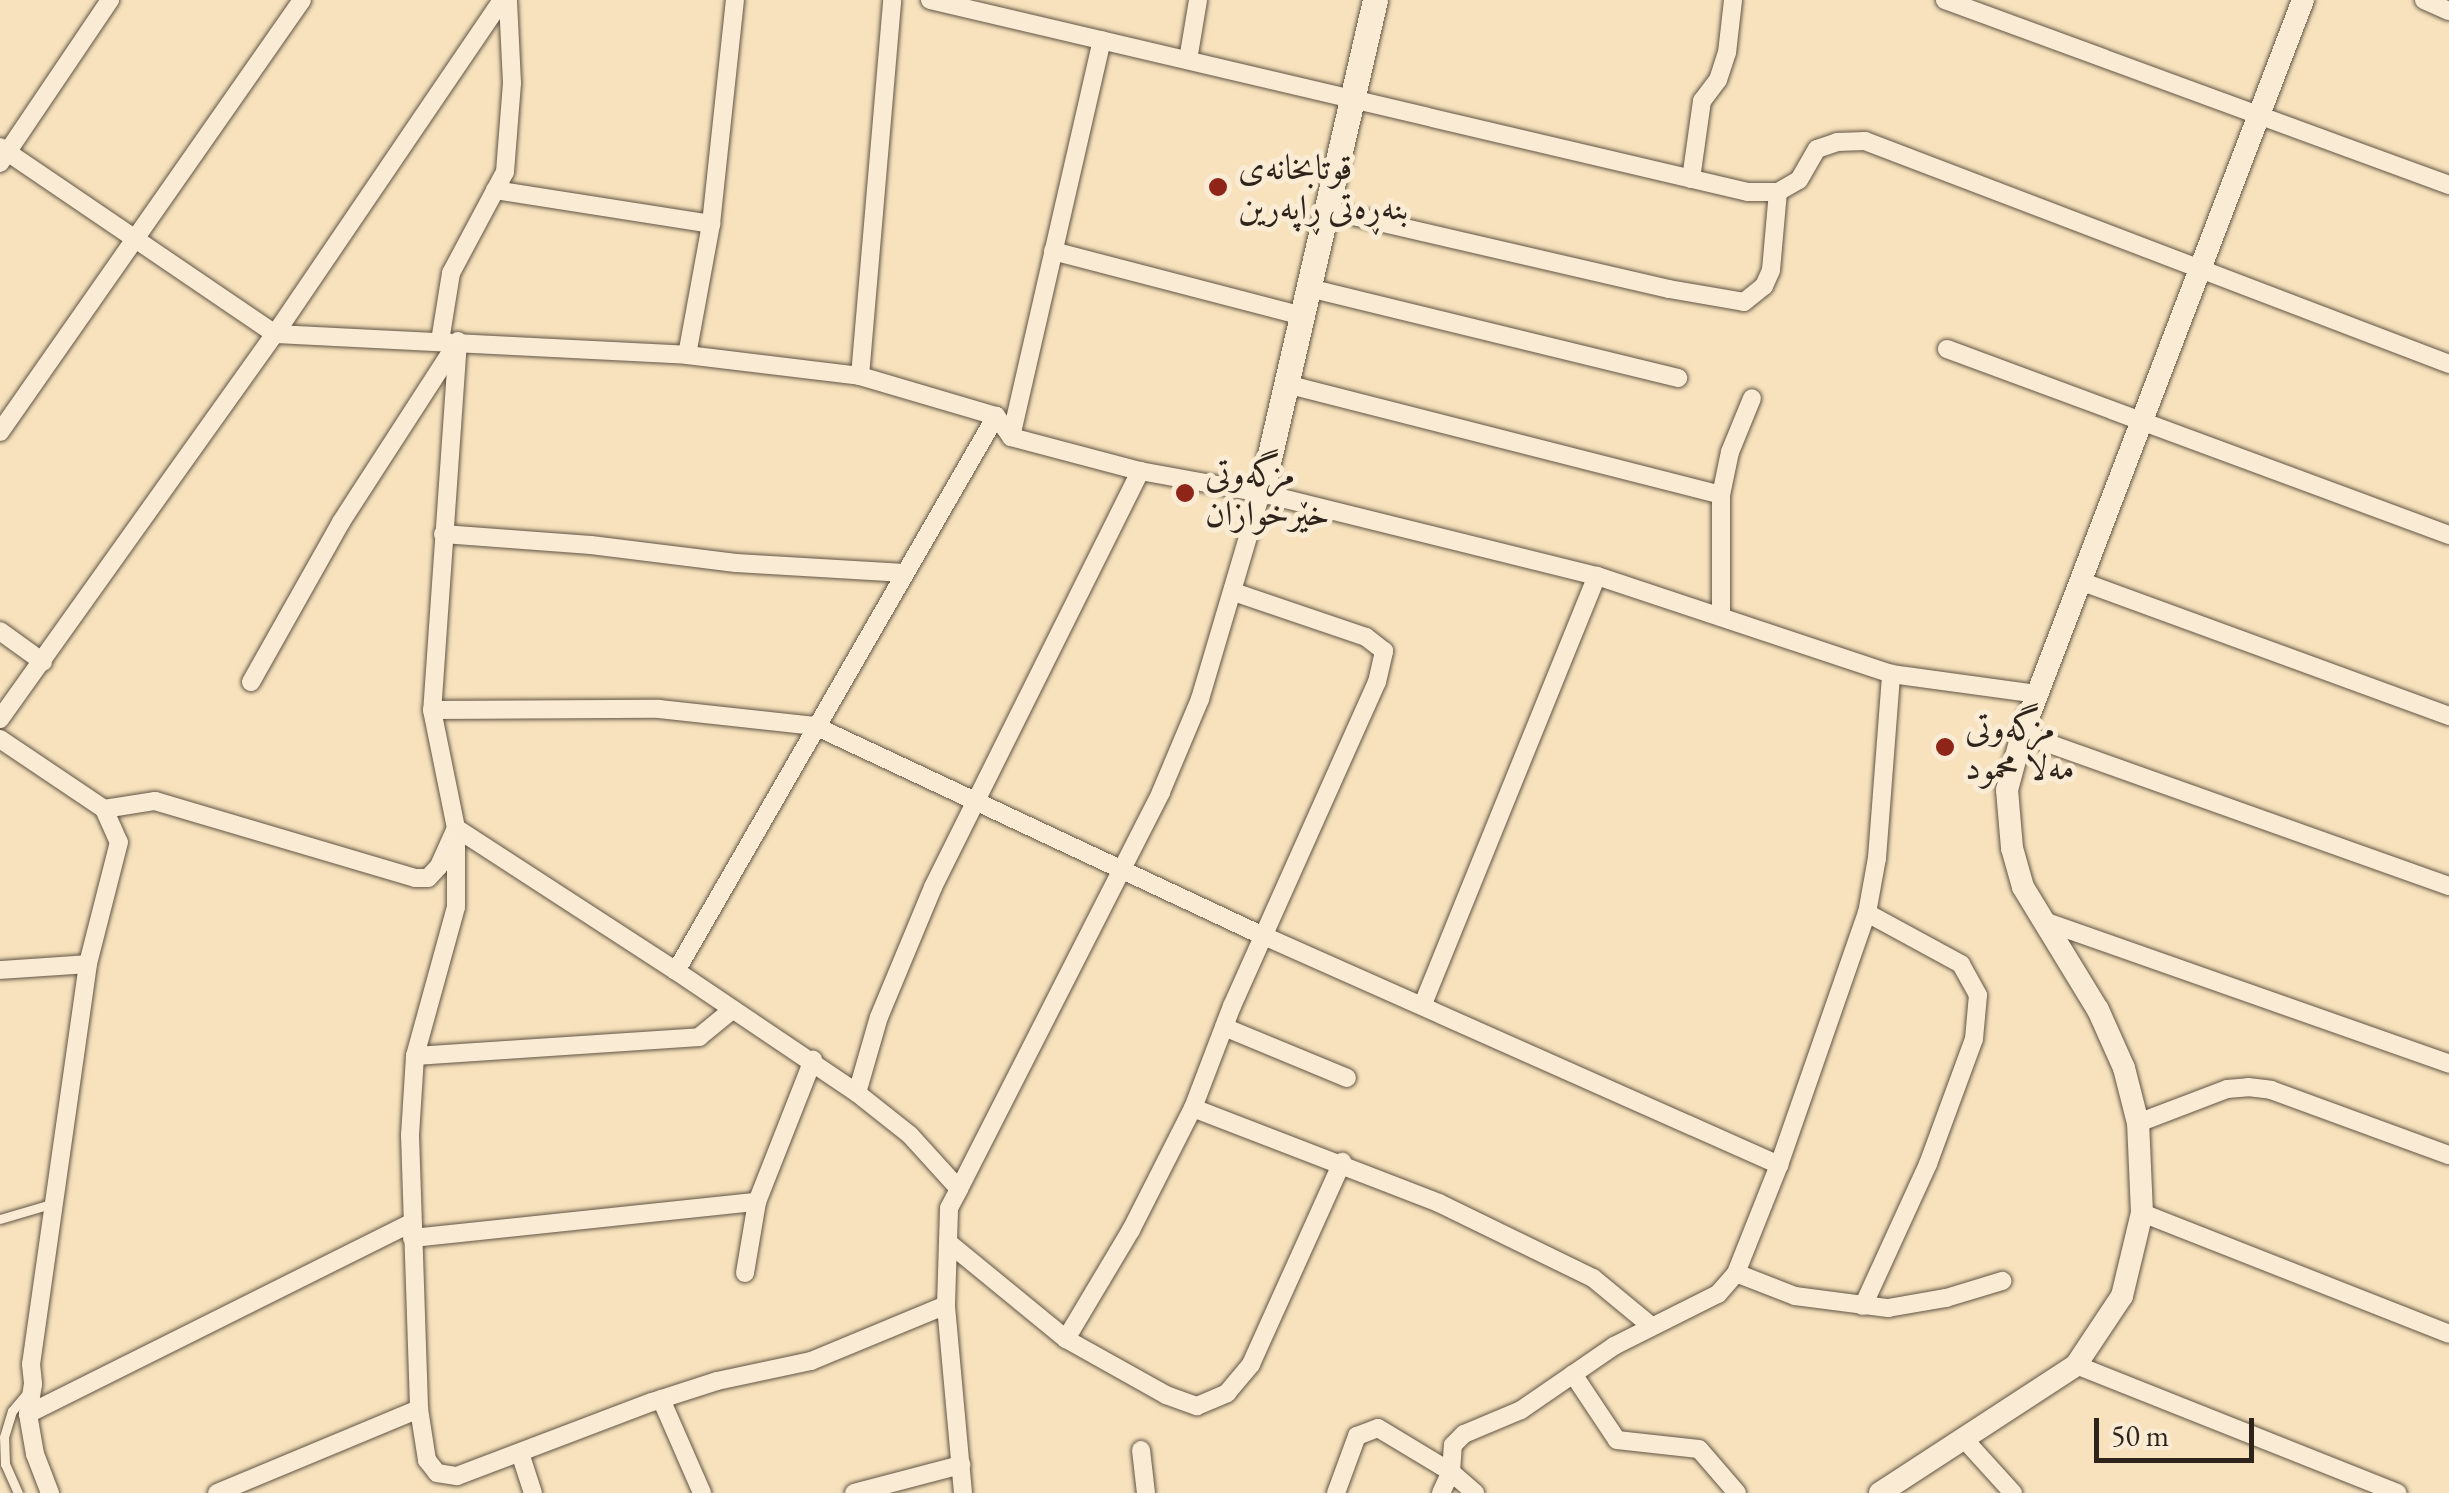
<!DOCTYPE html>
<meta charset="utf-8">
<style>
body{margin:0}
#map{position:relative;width:2449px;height:1493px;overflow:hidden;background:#f7e2bd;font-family:"EB Garamond",Amiri,serif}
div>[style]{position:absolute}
.roads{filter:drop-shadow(0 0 2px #615444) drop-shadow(0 0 2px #615444)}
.service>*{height:9px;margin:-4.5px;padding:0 4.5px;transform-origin:4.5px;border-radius:4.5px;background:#faecd4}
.minor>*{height:18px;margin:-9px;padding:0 9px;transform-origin:9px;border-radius:9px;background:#faecd4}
.tertiary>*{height:22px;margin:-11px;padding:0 11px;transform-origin:11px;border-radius:11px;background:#faecd4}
.secondary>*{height:25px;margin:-12.5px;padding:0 12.5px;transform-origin:12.5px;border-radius:12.5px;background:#faecd4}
.dots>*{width:28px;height:28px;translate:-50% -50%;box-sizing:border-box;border:5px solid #faecd4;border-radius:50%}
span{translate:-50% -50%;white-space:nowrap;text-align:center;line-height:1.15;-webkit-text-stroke:10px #faecd4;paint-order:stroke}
.poi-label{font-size:35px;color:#2f241c}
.left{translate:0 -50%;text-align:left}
.scale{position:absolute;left:2094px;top:1418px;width:160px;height:45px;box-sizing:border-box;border:5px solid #2f241c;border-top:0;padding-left:12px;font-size:30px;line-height:35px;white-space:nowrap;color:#2f241c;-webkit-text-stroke:8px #faecd4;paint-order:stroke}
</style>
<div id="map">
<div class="roads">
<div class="service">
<i style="left:0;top:1219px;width:53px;rotate:-16.4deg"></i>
<i style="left:18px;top:1493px;width:32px;rotate:-114deg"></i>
<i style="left:5px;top:1464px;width:27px;rotate:-92deg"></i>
<i style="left:4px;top:1437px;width:27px;rotate:-73deg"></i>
<i style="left:12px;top:1411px;width:26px;rotate:-50deg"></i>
</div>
<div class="minor">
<i style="left:930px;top:0;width:840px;rotate:13.21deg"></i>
<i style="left:1748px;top:192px;width:30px"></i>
<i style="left:1778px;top:192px;width:24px;rotate:-30deg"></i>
<i style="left:1799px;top:180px;width:36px;rotate:-60deg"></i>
<i style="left:1817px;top:149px;width:21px;rotate:-19deg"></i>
<i style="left:1837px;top:142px;width:28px;rotate:-2deg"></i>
<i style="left:1865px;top:141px;width:625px;rotate:20.9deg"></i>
<i style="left:1945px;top:0;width:537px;rotate:20.16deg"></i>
<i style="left:2424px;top:0;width:27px;rotate:24deg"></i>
<i style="left:1188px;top:60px;width:61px;rotate:-80.5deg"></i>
<i style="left:0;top:147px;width:333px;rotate:34.2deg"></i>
<i style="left:275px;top:334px;width:413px;rotate:2.9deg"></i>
<i style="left:687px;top:355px;width:174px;rotate:6.9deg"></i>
<i style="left:860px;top:376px;width:142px;rotate:16.4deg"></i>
<i style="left:996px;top:416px;width:26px;rotate:54deg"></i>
<i style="left:1011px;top:437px;width:133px;rotate:14.8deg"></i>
<i style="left:1140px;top:471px;width:123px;rotate:10.3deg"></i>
<i style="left:1261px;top:493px;width:346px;rotate:13.9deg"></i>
<i style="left:1597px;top:576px;width:310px;rotate:18.4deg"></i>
<i style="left:1891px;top:674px;width:147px;rotate:7.8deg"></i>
<i style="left:0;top:163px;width:197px;rotate:-56deg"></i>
<i style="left:1691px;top:179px;width:79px;rotate:-82deg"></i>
<i style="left:1702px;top:101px;width:26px;rotate:-53deg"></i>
<i style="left:1718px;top:80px;width:28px;rotate:-72deg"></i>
<i style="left:1727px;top:53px;width:53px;rotate:-83.5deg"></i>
<i style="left:495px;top:190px;width:219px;rotate:8.9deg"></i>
<i style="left:1327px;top:210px;width:351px;rotate:13deg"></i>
<i style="left:1669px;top:289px;width:76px;rotate:9.8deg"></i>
<i style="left:1744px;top:302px;width:26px;rotate:-39deg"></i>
<i style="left:1764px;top:286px;width:17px;rotate:-66deg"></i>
<i style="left:1771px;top:270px;width:78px;rotate:-84.9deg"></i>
<i style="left:1053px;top:251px;width:257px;rotate:14.6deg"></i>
<i style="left:1309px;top:288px;width:380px;rotate:13.7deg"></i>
<i style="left:440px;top:341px;width:69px;rotate:-80.8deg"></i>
<i style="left:451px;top:273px;width:115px;rotate:-61.9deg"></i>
<i style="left:505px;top:172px;width:89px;rotate:-85.5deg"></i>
<i style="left:512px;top:83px;width:83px;rotate:-92.8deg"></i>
<i style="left:458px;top:341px;width:370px;rotate:94deg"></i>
<i style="left:432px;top:710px;width:120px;rotate:78.5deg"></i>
<i style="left:456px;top:828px;width:79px;rotate:90deg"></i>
<i style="left:456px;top:907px;width:155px;rotate:105.4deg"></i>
<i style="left:415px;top:1056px;width:79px;rotate:93.6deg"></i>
<i style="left:410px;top:1135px;width:274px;rotate:88.1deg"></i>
<i style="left:419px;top:1409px;width:52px;rotate:81.1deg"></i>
<i style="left:427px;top:1460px;width:16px;rotate:52deg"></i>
<i style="left:437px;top:1473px;width:20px;rotate:9deg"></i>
<i style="left:457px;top:1476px;width:209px;rotate:-20.8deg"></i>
<i style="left:652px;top:1402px;width:68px;rotate:-17.9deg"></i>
<i style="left:717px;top:1381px;width:96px;rotate:-12deg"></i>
<i style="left:811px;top:1361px;width:146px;rotate:-22.5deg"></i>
<i style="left:1947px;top:349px;width:535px;rotate:20.33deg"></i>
<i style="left:687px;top:355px;width:133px;rotate:-79.6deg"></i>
<i style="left:711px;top:224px;width:225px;rotate:-83.9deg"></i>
<i style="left:860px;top:376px;width:377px;rotate:-85.1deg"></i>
<i style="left:1286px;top:384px;width:449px;rotate:14.3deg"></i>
<i style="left:0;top:432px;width:527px;rotate:-55.04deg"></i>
<i style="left:1011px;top:437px;width:407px;rotate:-77.1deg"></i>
<i style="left:443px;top:534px;width:148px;rotate:4.3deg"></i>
<i style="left:591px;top:545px;width:146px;rotate:7.1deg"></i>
<i style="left:736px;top:563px;width:169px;rotate:3.4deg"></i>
<i style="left:2080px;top:581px;width:393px;rotate:20.1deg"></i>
<i style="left:1721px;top:617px;width:122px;rotate:-90deg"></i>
<i style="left:1721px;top:495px;width:44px;rotate:-78.2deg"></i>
<i style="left:1730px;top:452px;width:58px;rotate:-67.8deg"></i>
<i style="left:0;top:631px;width:53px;rotate:35.8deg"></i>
<i style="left:251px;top:682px;width:184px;rotate:-60.6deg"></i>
<i style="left:341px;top:522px;width:210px;rotate:-57.1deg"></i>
<i style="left:432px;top:710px;width:227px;rotate:-0.3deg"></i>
<i style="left:659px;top:709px;width:157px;rotate:6.2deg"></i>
<i style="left:815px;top:726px;width:496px;rotate:25.1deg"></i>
<i style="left:1264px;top:936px;width:564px;rotate:23.97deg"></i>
<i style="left:0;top:719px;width:473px;rotate:-54.5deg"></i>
<i style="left:275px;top:334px;width:404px;rotate:-55.8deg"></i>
<i style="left:2022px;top:734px;width:453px;rotate:19.6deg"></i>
<i style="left:0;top:739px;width:125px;rotate:33.9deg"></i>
<i style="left:104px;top:809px;width:36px;rotate:66deg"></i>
<i style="left:119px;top:842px;width:126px;rotate:104.3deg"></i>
<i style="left:88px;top:964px;width:404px;rotate:98.1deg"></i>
<i style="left:31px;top:1364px;width:20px;rotate:84deg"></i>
<i style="left:33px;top:1384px;width:30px;rotate:99deg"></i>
<i style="left:28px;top:1414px;width:41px;rotate:80.1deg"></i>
<i style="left:35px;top:1454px;width:42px;rotate:69deg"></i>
<i style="left:104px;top:809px;width:52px;rotate:-8.9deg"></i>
<i style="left:155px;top:801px;width:271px;rotate:16.5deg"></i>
<i style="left:415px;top:878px;width:13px"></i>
<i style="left:428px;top:878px;width:16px;rotate:-47deg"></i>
<i style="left:439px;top:866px;width:42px;rotate:-65.9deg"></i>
<i style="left:456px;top:828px;width:262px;rotate:33deg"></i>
<i style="left:2041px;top:920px;width:433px;rotate:19.4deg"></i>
<i style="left:0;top:970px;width:88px;rotate:-3.9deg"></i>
<i style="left:1423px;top:1004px;width:462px;rotate:-67.9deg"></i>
<i style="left:1224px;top:1027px;width:133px;rotate:22.5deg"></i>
<i style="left:415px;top:1056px;width:285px;rotate:-3.8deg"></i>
<i style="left:699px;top:1037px;width:43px;rotate:-39.3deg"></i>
<i style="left:857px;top:1093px;width:79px;rotate:-73.9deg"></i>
<i style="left:879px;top:1017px;width:141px;rotate:-67.4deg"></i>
<i style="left:933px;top:887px;width:465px;rotate:-63.5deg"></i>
<i style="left:1193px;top:1108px;width:264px;rotate:21.1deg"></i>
<i style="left:1439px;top:1203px;width:171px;rotate:26deg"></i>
<i style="left:1593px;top:1278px;width:75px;rotate:39.6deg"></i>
<i style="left:2138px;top:1123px;width:95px;rotate:-20.9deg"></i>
<i style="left:2227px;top:1089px;width:21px;rotate:-5deg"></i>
<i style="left:2248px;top:1087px;width:23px;rotate:7deg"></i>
<i style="left:2271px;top:1090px;width:189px;rotate:20.1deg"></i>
<i style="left:959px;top:1189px;width:445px;rotate:-63deg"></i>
<i style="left:1161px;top:792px;width:101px;rotate:-67.2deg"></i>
<i style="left:1200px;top:699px;width:215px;rotate:-73.5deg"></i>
<i style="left:2142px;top:1213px;width:330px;rotate:21.5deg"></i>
<i style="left:412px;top:1238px;width:347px;rotate:-6deg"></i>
<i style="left:950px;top:1244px;width:150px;rotate:39.3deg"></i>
<i style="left:1066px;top:1339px;width:115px;rotate:29.2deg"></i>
<i style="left:1166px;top:1395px;width:33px;rotate:20deg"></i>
<i style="left:1197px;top:1406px;width:33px;rotate:-23deg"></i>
<i style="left:1227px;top:1393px;width:38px;rotate:-50deg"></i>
<i style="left:1251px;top:1364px;width:222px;rotate:-65.7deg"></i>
<i style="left:745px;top:1273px;width:72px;rotate:-80.4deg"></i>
<i style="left:757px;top:1202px;width:153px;rotate:-68.5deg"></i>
<i style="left:1736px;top:1273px;width:63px;rotate:21.3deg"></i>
<i style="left:1795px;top:1296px;width:94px;rotate:7.4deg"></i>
<i style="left:1888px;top:1308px;width:59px;rotate:-9.8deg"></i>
<i style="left:1946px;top:1298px;width:59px;rotate:-16.9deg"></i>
<i style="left:1863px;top:1306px;width:156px;rotate:-65.4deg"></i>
<i style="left:1928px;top:1164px;width:133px;rotate:-69.8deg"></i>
<i style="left:1974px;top:1039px;width:44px;rotate:-84.8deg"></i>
<i style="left:1978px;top:995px;width:35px;rotate:-119deg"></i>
<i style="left:1961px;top:964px;width:107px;rotate:-151.5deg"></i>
<i style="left:1066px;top:1339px;width:127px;rotate:-59.2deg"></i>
<i style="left:1131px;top:1230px;width:137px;rotate:-63.1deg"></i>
<i style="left:1193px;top:1108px;width:109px;rotate:-69.1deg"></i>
<i style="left:1232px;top:1006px;width:355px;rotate:-65.9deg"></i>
<i style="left:1377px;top:682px;width:32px;rotate:-77deg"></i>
<i style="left:1384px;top:651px;width:23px;rotate:-142deg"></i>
<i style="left:1366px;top:637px;width:139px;rotate:-161.2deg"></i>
<i style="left:2076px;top:1365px;width:346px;rotate:21.7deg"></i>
<i style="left:1573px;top:1374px;width:79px;rotate:56.3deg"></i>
<i style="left:1617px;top:1440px;width:82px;rotate:6.3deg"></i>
<i style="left:1699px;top:1449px;width:58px;rotate:49.2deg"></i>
<i style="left:661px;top:1399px;width:103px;rotate:66.4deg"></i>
<i style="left:28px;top:1414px;width:426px;rotate:-26.5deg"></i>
<i style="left:1964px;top:1439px;width:73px;rotate:47.8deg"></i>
<i style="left:1141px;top:1450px;width:43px;rotate:83.4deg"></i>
<i style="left:520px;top:1453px;width:42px;rotate:72deg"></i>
<i style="left:217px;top:1493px;width:219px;rotate:-22.6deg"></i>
<i style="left:854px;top:1493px;width:111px;rotate:-14.7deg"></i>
<i style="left:963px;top:1493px;width:189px;rotate:-95.2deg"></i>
<i style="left:946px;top:1305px;width:97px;rotate:-88.2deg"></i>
<i style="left:949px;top:1208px;width:21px;rotate:-62deg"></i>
<i style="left:959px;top:1189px;width:73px;rotate:-132.2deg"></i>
<i style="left:910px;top:1135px;width:68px;rotate:-141.6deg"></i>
<i style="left:857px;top:1093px;width:218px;rotate:-146deg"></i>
<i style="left:676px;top:971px;width:641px;rotate:-60.03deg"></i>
<i style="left:1336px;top:1493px;width:61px;rotate:-69.8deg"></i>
<i style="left:1357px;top:1436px;width:22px;rotate:-21deg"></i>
<i style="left:1378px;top:1428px;width:85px;rotate:31.1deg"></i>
<i style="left:1451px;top:1472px;width:32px;rotate:41deg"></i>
<i style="left:1441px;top:1493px;width:23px;rotate:-65deg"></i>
<i style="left:1451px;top:1472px;width:27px;rotate:-86deg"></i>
<i style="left:1453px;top:1445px;width:16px;rotate:-45deg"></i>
<i style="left:1464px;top:1434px;width:62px;rotate:-22.8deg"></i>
<i style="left:1521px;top:1410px;width:113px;rotate:-34.5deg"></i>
<i style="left:1614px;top:1346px;width:116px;rotate:-26.6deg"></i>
<i style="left:1718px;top:1294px;width:28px;rotate:-49deg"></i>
<i style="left:1736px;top:1273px;width:116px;rotate:-68.3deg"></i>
<i style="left:1779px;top:1165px;width:267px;rotate:-70.8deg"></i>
<i style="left:1867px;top:913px;width:56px;rotate:-79.7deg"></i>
<i style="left:1877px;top:858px;width:185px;rotate:-85.6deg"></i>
</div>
<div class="tertiary">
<i style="left:1880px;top:1493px;width:234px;rotate:-33.1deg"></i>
<i style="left:2076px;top:1365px;width:83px;rotate:-56.3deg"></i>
<i style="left:2122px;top:1296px;width:85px;rotate:-76.5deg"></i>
<i style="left:2142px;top:1213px;width:90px;rotate:-92.5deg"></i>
<i style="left:2138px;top:1123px;width:57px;rotate:-104.3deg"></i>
<i style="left:2124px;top:1068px;width:64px;rotate:-114.1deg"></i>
<i style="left:2098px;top:1010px;width:144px;rotate:-121.4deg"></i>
<i style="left:2023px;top:887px;width:41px;rotate:-105.8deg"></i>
<i style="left:2012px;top:848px;width:58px;rotate:-94.9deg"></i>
<i style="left:2007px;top:790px;width:58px;rotate:-75deg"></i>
<i style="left:2022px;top:734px;width:786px;rotate:-69.05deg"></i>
</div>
<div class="secondary">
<i style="left:1261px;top:493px;width:506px;rotate:-76.98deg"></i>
</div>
</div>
<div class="dots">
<i style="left:1218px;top:187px;background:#8f2418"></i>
<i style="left:1185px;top:493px;background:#8f2418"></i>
<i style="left:1945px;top:747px;background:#8f2418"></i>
</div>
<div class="poi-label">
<span class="left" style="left:1238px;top:187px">قوتابخانەی<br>بنەڕەتی ڕاپەرین</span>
<span class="left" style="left:1205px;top:493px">مزگەوتی<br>خێرخوازان</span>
<span class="left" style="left:1965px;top:747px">مزگه‌وتی<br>مه‌لا محمود</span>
</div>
<div class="scale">50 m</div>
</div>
